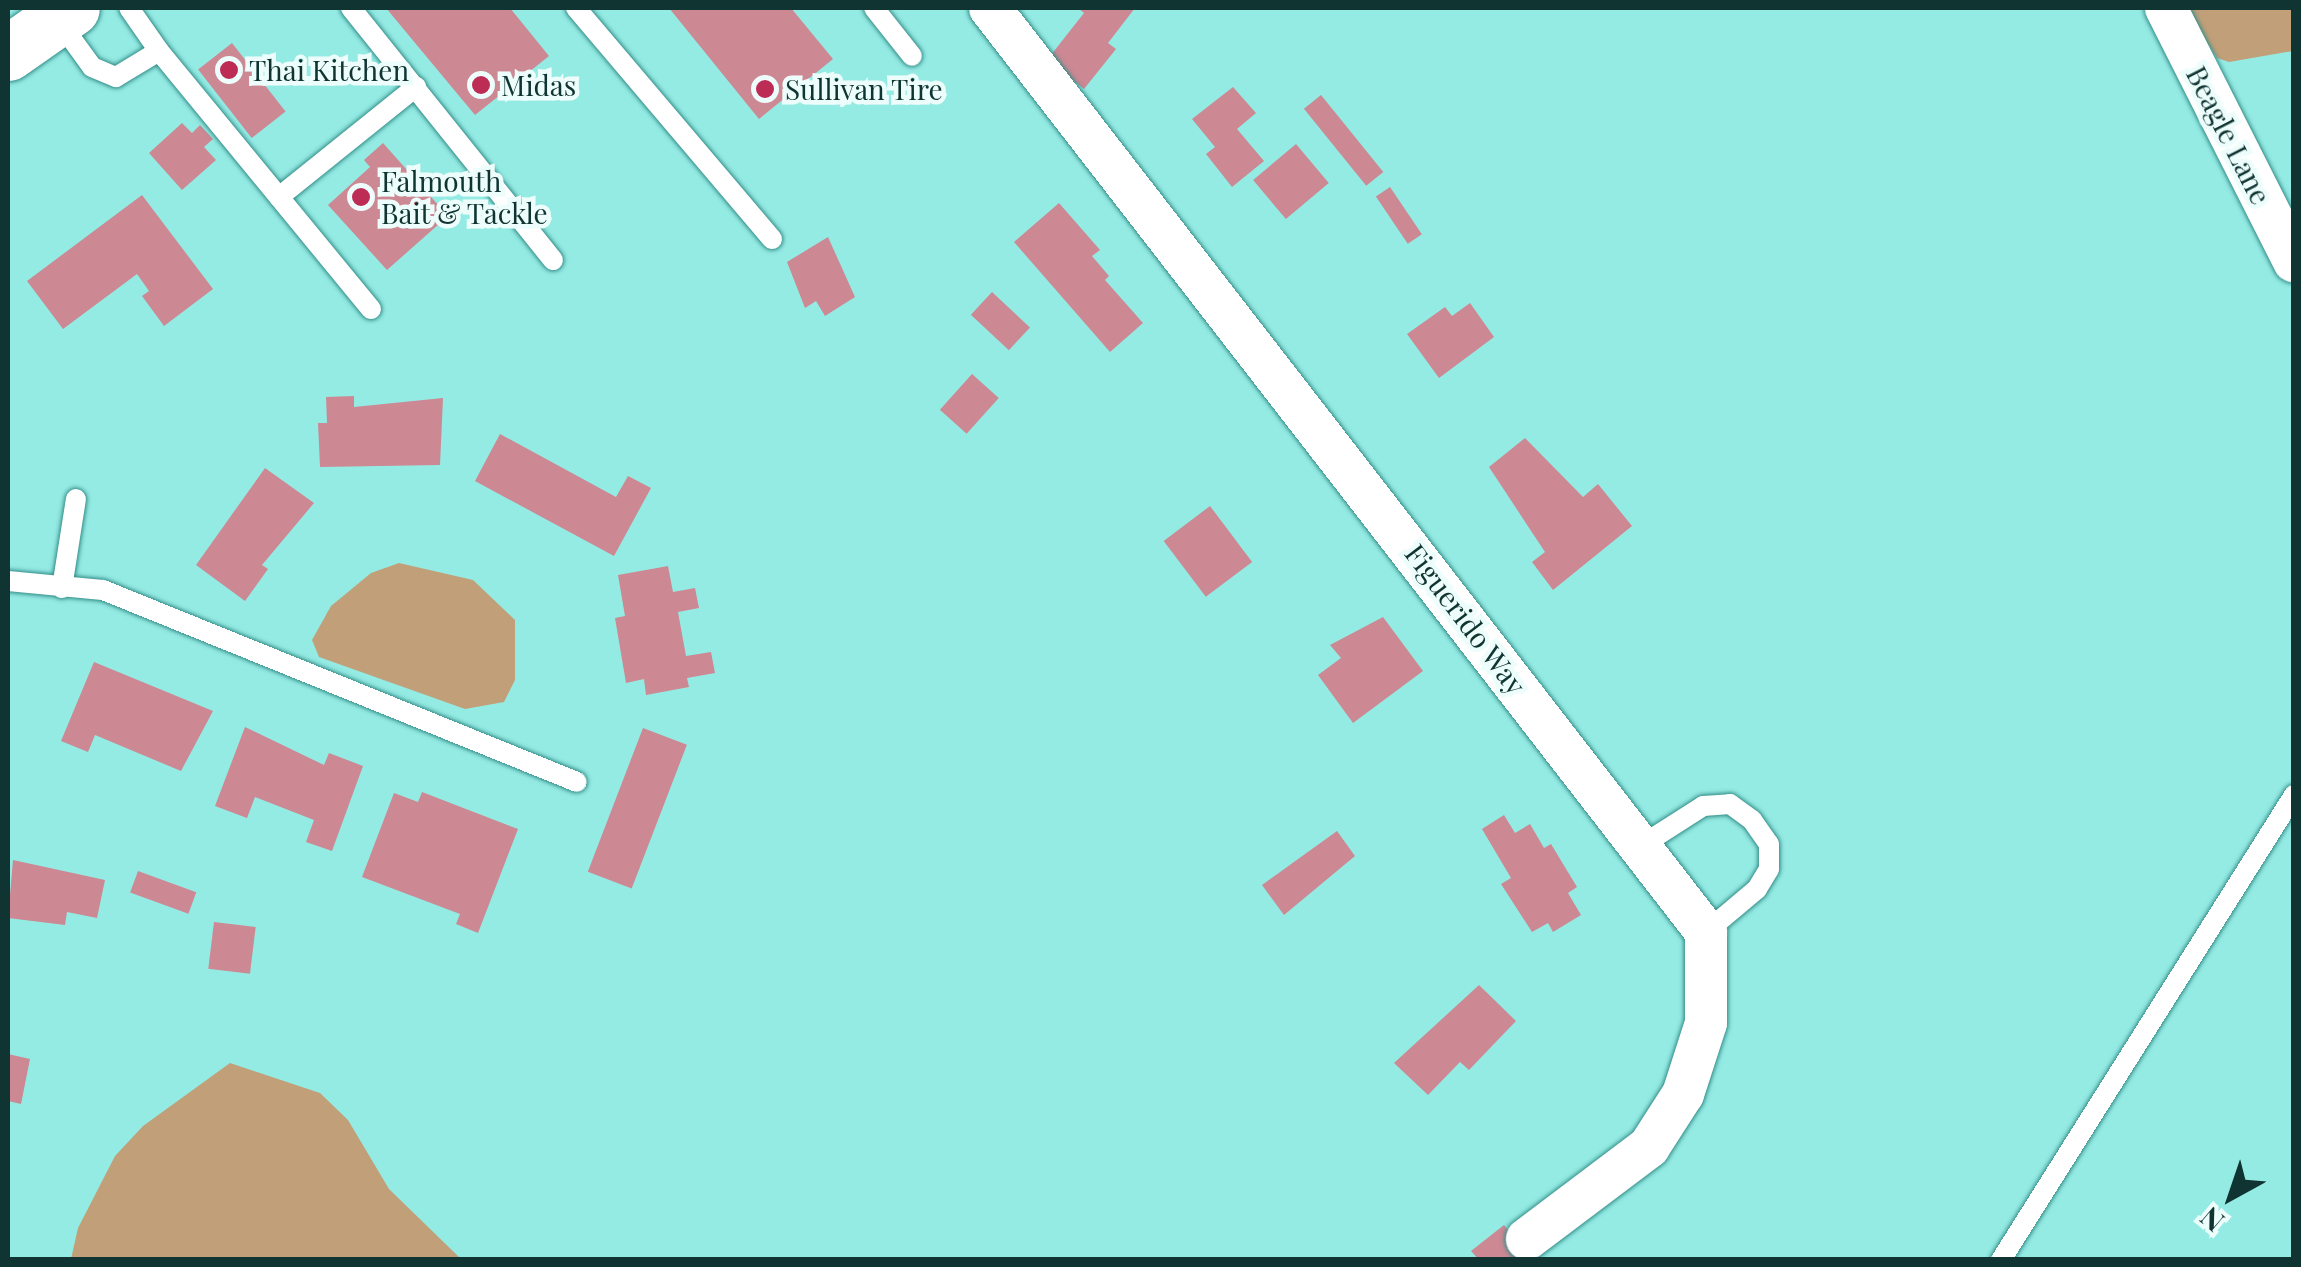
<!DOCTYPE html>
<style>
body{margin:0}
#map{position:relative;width:2301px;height:1267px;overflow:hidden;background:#94ebe4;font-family:"Playfair Display",serif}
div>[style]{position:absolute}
.green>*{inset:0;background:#c19f78}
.building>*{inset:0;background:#cc8893;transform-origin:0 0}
.roads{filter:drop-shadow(0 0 2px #348d88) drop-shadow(0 0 2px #348d88)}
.service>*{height:20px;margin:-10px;padding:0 10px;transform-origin:10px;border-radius:10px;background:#fff}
.minor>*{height:42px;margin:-21px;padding:0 21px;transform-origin:21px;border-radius:21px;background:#fff}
.primary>*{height:55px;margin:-27.5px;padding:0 27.5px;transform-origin:27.5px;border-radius:27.5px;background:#fff}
.dots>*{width:28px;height:28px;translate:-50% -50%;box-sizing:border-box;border:5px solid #edfdfb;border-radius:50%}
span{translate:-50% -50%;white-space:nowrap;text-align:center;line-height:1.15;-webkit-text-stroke:9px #edfdfb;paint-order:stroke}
.poi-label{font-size:28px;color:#0f3432}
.left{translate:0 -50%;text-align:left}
.street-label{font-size:28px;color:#0f3432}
.frame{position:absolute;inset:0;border:10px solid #0f3432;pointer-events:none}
.north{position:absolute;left:2181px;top:1147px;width:100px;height:100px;-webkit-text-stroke:8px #edfdfb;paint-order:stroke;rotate:220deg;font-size:28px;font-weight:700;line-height:40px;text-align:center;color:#0f3432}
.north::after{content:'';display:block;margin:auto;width:35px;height:45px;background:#0f3432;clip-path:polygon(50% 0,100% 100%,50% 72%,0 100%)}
</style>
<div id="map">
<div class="green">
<i style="clip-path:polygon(2186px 8px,2293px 8px,2293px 51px,2229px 62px,2217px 58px)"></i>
<i style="clip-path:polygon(399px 563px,473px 580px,515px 620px,515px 680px,504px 702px,465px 709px,319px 657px,312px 640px,331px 606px,371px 573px)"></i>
<i style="clip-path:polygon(230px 1063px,320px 1093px,348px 1120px,389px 1189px,461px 1259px,71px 1259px,78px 1228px,115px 1156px,143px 1126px)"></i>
</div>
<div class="building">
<i style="clip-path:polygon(386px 8px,510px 8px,549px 56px,475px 115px)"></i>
<i style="clip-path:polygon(669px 8px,791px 8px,833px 59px,759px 119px)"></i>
<i style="clip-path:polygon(1078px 8px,1135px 8px,1108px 43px,1116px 49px,1084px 89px,1047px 60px,1084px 13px)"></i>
<i style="left:232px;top:43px;width:87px;height:43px;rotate:52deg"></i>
<i style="clip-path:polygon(1233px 87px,1256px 113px,1237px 129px,1264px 161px,1232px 187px,1206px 154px,1215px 147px,1192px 119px)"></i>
<i style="left:1321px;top:95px;width:99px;height:22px;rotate:51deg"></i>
<i style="clip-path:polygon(182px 123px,192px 133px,200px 125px,213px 139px,204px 147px,216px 160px,182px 190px,149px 153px)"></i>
<i style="clip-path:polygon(383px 143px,448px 216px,387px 270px,328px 205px,370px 167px,364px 160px)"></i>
<i style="left:1296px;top:144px;width:51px;height:56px;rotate:50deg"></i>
<i style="left:1390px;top:187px;width:57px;height:17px;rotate:56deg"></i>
<i style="clip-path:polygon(142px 195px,213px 289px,164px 326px,142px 296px,149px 291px,137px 274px,63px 329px,27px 281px)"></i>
<i style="clip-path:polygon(1059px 203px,1100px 250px,1092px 256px,1109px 276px,1105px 280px,1143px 323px,1110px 352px,1014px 242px)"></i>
<i style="clip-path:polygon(828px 237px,855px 297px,825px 316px,816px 301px,805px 308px,787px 262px)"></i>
<i style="left:992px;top:292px;width:52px;height:31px;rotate:43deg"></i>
<i style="clip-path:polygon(1470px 303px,1494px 337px,1439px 378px,1407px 334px,1445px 307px,1452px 316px)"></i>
<i style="left:972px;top:374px;width:36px;height:48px;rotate:42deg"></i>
<i style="clip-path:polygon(354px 396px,354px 407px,443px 398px,440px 465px,320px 467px,318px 423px,327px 423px,326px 397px)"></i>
<i style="clip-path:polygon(500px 434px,616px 497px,628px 476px,651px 488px,614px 556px,475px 481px)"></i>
<i style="clip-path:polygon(1525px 438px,1583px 497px,1598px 484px,1632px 526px,1553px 590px,1532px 562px,1545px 552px,1489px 467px)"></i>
<i style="clip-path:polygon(265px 468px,314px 503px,262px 565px,268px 569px,245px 601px,196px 565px)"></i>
<i style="left:1210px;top:506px;width:70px;height:58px;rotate:53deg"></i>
<i style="clip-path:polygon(668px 566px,673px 592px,695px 588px,699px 608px,678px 612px,686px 656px,711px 652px,715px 673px,687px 678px,689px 687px,646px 695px,644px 679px,626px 683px,615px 618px,625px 616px,618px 575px)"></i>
<i style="clip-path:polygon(1383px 617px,1423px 671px,1353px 723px,1318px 675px,1341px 658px,1330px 645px)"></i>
<i style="clip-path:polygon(94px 662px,213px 711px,181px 771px,95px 735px,88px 752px,61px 741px)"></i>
<i style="clip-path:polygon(245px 727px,324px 765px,329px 753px,363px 766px,332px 851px,306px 842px,314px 820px,255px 797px,247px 818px,215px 806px)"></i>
<i style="left:643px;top:728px;width:47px;height:154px;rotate:21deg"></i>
<i style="clip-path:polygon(422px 792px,518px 829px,478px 933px,456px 924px,460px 914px,362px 877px,394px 793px,418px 802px)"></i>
<i style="clip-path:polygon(1504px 815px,1515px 833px,1530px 824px,1544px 848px,1551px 844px,1577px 887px,1568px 893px,1581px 915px,1553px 932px,1548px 923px,1532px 932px,1501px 884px,1511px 878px,1482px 829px)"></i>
<i style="clip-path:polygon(1337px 831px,1355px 856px,1284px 915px,1262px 885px)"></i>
<i style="clip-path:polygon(13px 860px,105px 880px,97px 918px,67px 912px,65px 925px,8px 918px)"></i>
<i style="left:138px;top:871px;width:62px;height:23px;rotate:20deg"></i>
<i style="left:214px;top:922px;width:42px;height:47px;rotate:7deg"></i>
<i style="clip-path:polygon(1479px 985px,1516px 1021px,1469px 1070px,1460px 1062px,1428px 1095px,1394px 1063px)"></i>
<i style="clip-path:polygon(8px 1054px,30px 1059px,21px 1104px,8px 1101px)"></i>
<i style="clip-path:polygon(1504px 1225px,1532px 1260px,1479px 1260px,1471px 1251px)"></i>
</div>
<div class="roads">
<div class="service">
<i style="left:351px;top:8px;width:323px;rotate:51.3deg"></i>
<i style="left:576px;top:8px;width:303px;rotate:49.7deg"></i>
<i style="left:874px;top:8px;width:61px;rotate:51.6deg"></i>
<i style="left:58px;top:20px;width:58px;rotate:54.1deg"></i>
<i style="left:92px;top:67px;width:26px;rotate:23deg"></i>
<i style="left:116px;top:77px;width:50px;rotate:-31.2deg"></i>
<i style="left:159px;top:51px;width:52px;rotate:-124.9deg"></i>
<i style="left:159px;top:51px;width:334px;rotate:50.6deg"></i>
<i style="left:279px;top:197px;width:176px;rotate:-38.8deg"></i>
<i style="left:8px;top:581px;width:95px;rotate:5.4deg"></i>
<i style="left:103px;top:590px;width:511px;rotate:22.05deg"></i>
<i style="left:62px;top:588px;width:90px;rotate:-81.1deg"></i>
<i style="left:1639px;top:847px;width:76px;rotate:-32.6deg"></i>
<i style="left:1703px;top:806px;width:27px;rotate:-4deg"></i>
<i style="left:1730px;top:804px;width:27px;rotate:36deg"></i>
<i style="left:1752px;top:820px;width:29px;rotate:55deg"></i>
<i style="left:1769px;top:844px;width:25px;rotate:90deg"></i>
<i style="left:1769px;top:869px;width:23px;rotate:121deg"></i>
<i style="left:1757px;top:889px;width:67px;rotate:139.9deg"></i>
<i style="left:2001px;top:1260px;width:550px;rotate:-57.78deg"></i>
</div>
<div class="minor">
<i style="left:990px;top:8px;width:1169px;rotate:52.23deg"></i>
<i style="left:1706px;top:932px;width:91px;rotate:90deg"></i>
<i style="left:1706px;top:1023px;width:75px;rotate:107.9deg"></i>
<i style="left:1683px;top:1094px;width:63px;rotate:122.7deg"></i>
<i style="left:1649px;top:1147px;width:153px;rotate:143deg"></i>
<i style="left:2166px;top:8px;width:284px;rotate:63.2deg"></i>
</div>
<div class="primary">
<i style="left:8px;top:53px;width:78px;rotate:-35.1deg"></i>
</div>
</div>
<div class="dots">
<i style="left:229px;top:70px;background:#bc2c55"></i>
<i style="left:481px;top:85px;background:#bc2c55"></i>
<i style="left:765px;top:89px;background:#bc2c55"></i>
<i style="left:361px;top:197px;background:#bc2c55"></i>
</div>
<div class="poi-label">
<span class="left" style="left:249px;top:70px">Thai Kitchen</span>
<span class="left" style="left:501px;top:85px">Midas</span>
<span class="left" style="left:785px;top:89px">Sullivan Tire</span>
<span class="left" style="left:381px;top:197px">Falmouth<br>Bait &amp; Tackle</span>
</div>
<div class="street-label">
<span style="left:2229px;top:135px;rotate:63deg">Beagle Lane</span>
<span style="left:1466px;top:619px;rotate:53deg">Figuerido Way</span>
</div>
<div class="frame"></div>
<div class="north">N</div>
</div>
